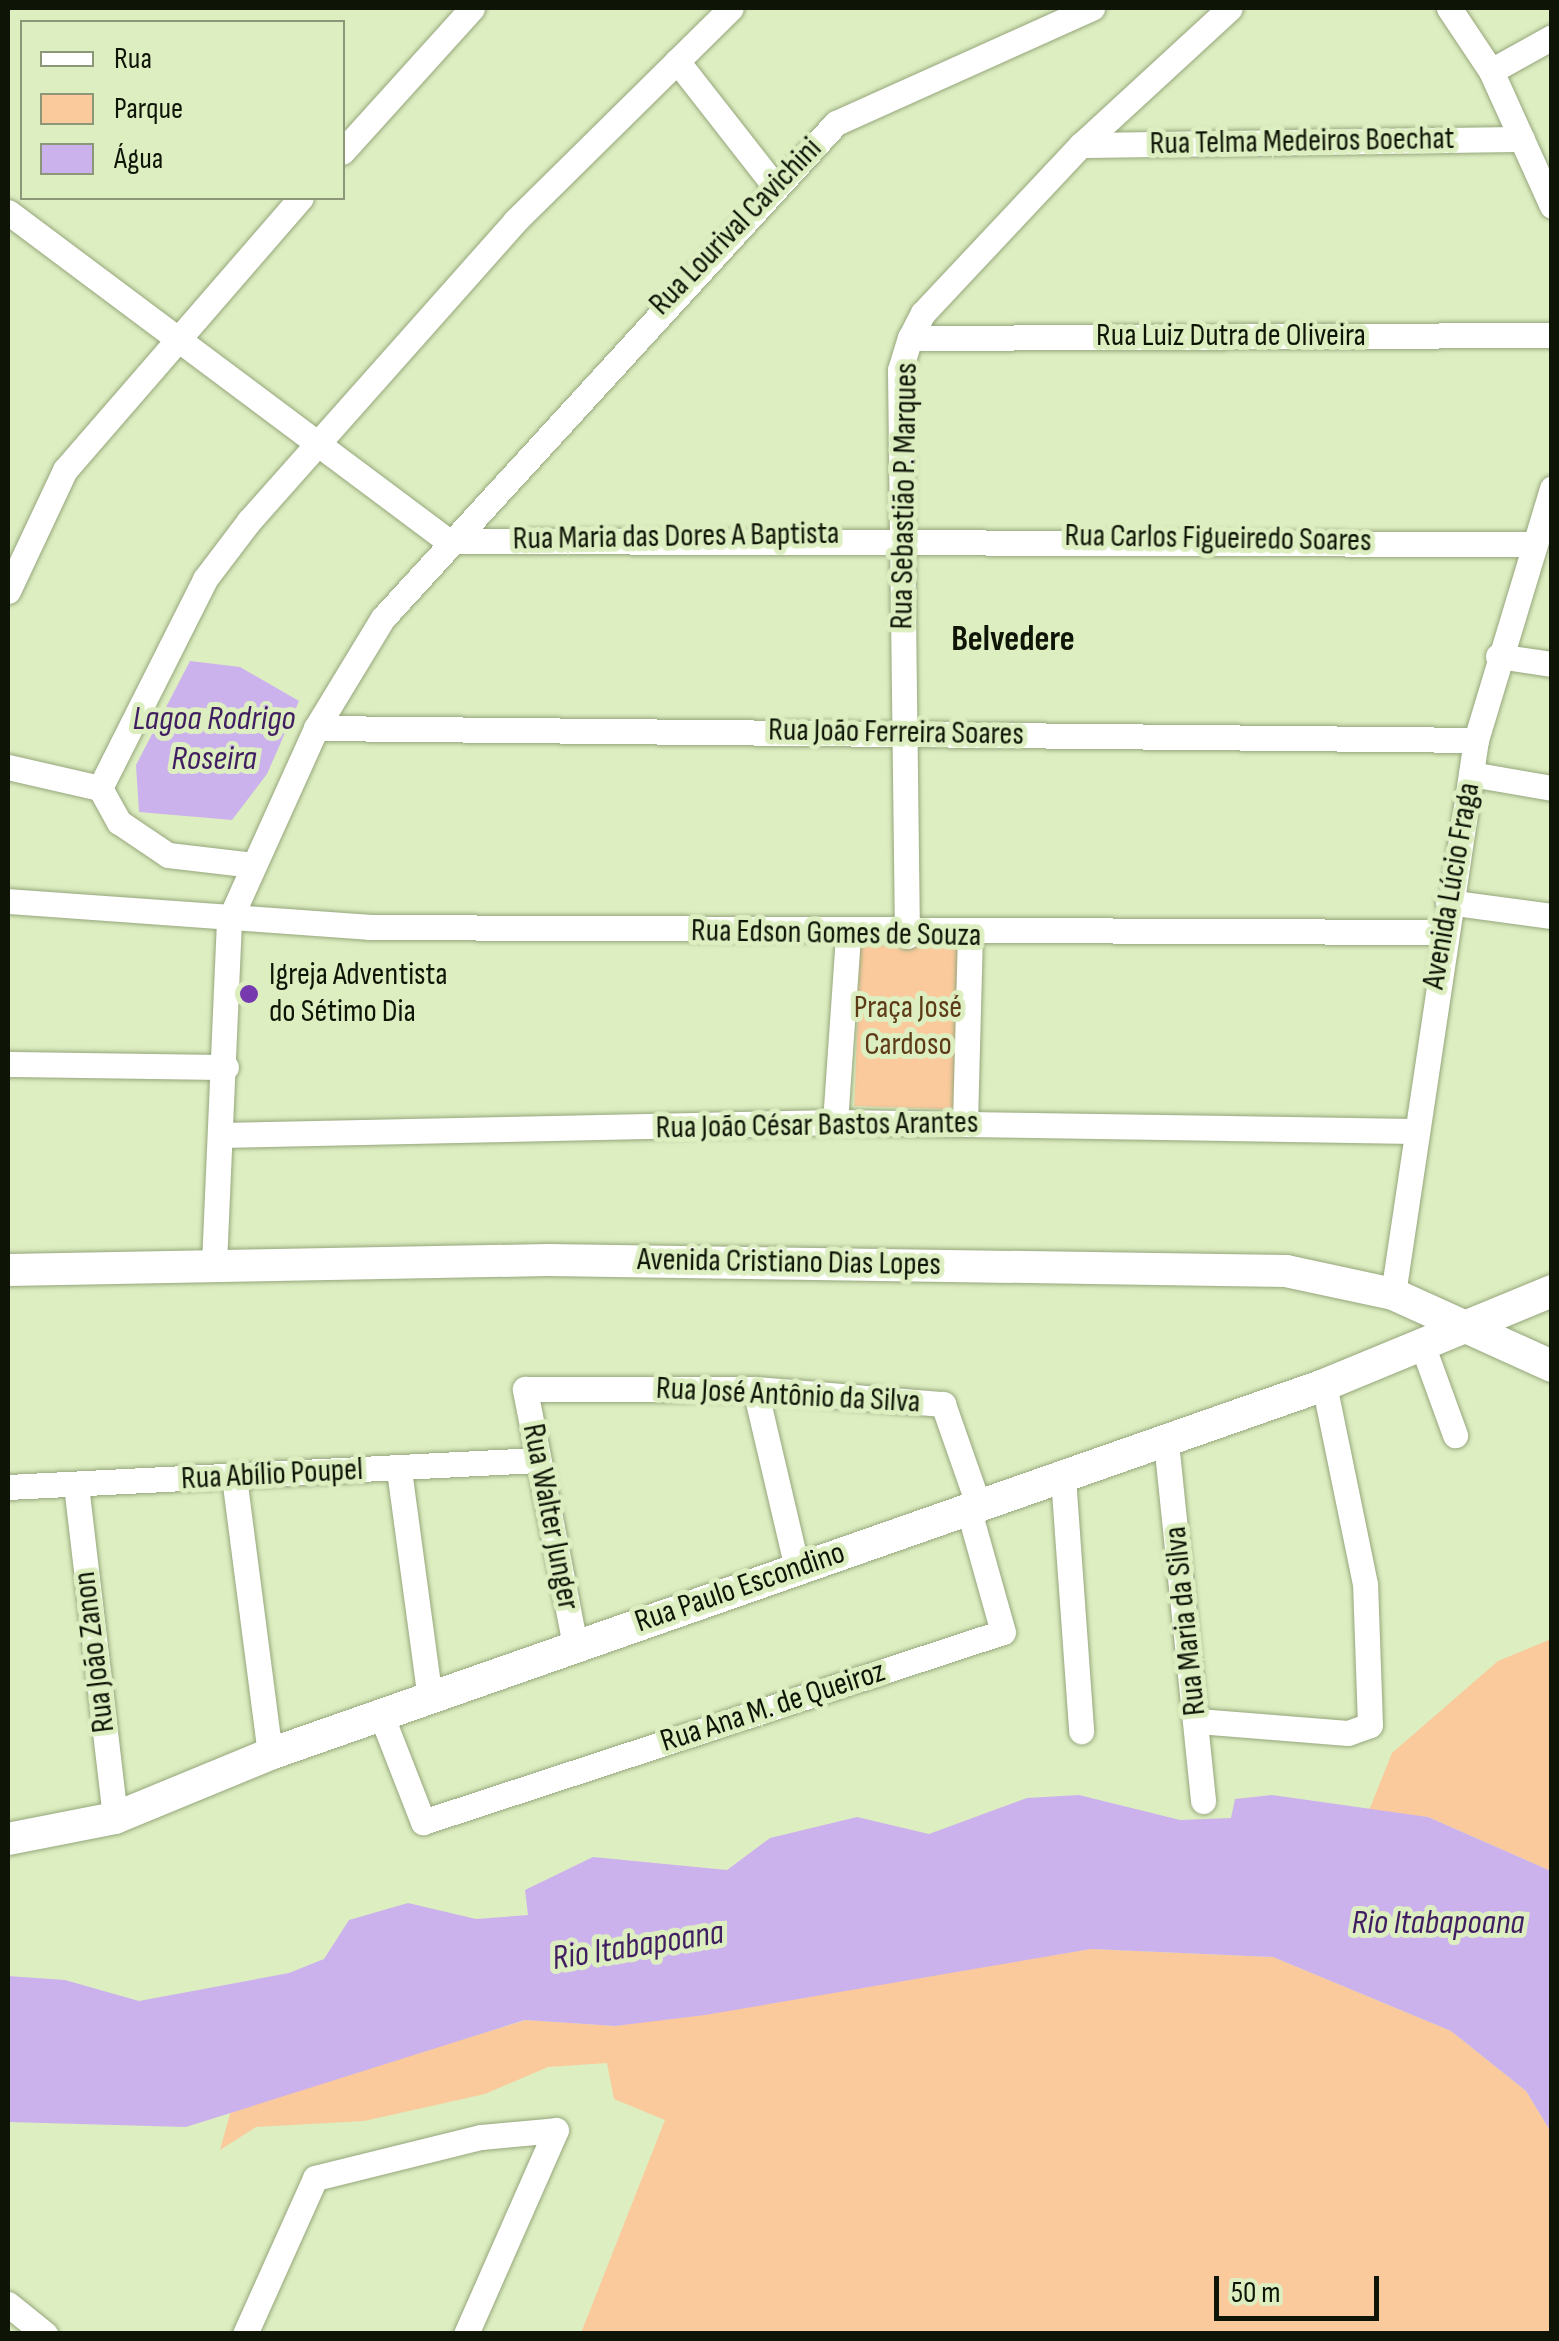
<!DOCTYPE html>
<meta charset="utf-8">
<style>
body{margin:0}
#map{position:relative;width:1559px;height:2341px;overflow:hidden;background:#ddeec1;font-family:"Sofia Sans Condensed",sans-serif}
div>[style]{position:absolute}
.green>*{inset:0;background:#faca9d;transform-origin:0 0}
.water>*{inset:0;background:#ccb2ec}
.roads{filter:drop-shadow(0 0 2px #96a67c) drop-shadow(0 0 2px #96a67c)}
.minor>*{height:25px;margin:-12.5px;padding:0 12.5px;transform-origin:12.5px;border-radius:12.5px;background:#fff}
.major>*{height:32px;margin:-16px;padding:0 16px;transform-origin:16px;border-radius:16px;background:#fff}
.dots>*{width:28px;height:28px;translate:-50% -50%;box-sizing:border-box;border:5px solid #ddeec1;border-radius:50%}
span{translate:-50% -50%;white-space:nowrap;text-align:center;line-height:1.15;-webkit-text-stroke:10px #ddeec1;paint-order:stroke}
.street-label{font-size:32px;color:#0f1506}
.poi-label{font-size:32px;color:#0f1506}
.left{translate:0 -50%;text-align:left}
.park-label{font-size:32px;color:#5d3b17}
.neighbourhood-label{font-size:35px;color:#0f1506;font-weight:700}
.water-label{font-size:35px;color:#411e61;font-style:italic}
.frame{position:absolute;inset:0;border:10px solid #0f1506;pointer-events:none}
.legend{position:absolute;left:20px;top:20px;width:325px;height:180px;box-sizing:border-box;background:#ddeec1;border:2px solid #8b9776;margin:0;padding:12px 18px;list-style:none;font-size:30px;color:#0f1506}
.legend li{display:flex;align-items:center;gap:20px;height:50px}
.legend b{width:50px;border:2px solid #8b9776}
.scale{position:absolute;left:1214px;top:2276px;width:165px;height:45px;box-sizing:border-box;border:5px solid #0f1506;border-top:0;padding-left:12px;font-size:30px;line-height:35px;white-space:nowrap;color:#0f1506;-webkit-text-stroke:8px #ddeec1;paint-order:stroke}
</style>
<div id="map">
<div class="green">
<i style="left:860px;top:945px;width:101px;height:161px;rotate:2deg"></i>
<i style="clip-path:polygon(1551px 1639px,1551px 1871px,1428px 1817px,1368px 1813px,1392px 1753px,1498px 1661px)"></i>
<i style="clip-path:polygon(1091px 1949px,1273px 1957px,1451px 2031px,1526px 2091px,1551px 2132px,1551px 2333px,581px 2333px,665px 2120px,614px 2099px,607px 2063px,548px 2067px,485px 2094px,364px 2121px,256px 2127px,220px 2150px,231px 2110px,526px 2020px,615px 2026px)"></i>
</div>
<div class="water">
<i style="clip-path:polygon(190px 661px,240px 667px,299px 701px,267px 774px,232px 820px,139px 812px,136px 765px)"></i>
<i style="clip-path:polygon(1079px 1795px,1180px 1820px,1231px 1818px,1235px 1799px,1272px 1795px,1428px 1817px,1551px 1871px,1551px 2132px,1526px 2091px,1451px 2031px,1273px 1957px,1091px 1949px,705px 2015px,615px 2026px,525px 2020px,186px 2127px,8px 2122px,8px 1976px,65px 1980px,139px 2001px,289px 1973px,324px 1959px,349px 1920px,408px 1903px,476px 1919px,528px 1915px,525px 1890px,593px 1857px,727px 1870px,770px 1838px,857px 1817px,929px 1834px,1027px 1798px)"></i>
</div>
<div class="roads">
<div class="minor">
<i style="left:1449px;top:8px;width:76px;rotate:56.3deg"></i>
<i style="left:1491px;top:71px;width:148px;rotate:65.7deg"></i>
<i style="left:677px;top:61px;width:157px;rotate:52deg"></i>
<i style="left:1491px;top:71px;width:70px;rotate:-29.1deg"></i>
<i style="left:1081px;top:145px;width:441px;rotate:-0.8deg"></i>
<i style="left:342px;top:152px;width:194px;rotate:-47.9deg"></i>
<i style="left:8px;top:212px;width:549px;rotate:36.79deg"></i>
<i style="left:910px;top:338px;width:642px;rotate:-0.27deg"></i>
<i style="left:448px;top:541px;width:1085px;rotate:0.16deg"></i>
<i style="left:8px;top:591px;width:134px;rotate:-64.8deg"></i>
<i style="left:65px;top:470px;width:360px;rotate:-49.1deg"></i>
<i style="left:1498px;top:656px;width:55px;rotate:8.4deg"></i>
<i style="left:316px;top:728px;width:1160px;rotate:0.59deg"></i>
<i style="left:8px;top:767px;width:94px;rotate:12.9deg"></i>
<i style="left:100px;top:788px;width:39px;rotate:61deg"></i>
<i style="left:119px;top:822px;width:59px;rotate:34deg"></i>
<i style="left:168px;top:855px;width:86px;rotate:6.7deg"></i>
<i style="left:1471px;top:774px;width:82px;rotate:9.8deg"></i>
<i style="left:100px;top:788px;width:234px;rotate:-63.3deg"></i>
<i style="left:205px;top:579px;width:73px;rotate:-52.8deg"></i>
<i style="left:249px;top:521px;width:401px;rotate:-48.4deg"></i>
<i style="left:515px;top:221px;width:303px;rotate:-44.6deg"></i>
<i style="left:8px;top:901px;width:362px;rotate:4.1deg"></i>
<i style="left:369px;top:927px;width:1073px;rotate:0.27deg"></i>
<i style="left:1448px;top:902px;width:105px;rotate:7.7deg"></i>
<i style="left:907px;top:936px;width:566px;rotate:-90.71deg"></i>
<i style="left:900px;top:370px;width:34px;rotate:-73deg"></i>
<i style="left:910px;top:338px;width:28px;rotate:-63deg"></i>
<i style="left:923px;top:313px;width:231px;rotate:-46.8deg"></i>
<i style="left:1081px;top:145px;width:202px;rotate:-42.6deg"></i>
<i style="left:8px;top:1064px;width:218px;rotate:0.8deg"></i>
<i style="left:835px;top:1122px;width:186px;rotate:-86deg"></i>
<i style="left:965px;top:1123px;width:187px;rotate:-88.5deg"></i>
<i style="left:220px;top:1135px;width:615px;rotate:-1.21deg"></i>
<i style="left:835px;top:1122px;width:579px;rotate:0.89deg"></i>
<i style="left:214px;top:1264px;width:343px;rotate:-87.5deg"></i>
<i style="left:229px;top:921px;width:212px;rotate:-65.7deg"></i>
<i style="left:316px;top:728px;width:129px;rotate:-58.7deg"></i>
<i style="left:383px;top:618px;width:671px;rotate:-47.54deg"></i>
<i style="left:836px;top:123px;width:281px;rotate:-24.2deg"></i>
<i style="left:1393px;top:1294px;width:560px;rotate:-81.48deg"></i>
<i style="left:1476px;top:740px;width:263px;rotate:-73.2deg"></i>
<i style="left:1423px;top:1347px;width:94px;rotate:70deg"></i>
<i style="left:755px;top:1389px;width:184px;rotate:76.8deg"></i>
<i style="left:1166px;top:1442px;width:361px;rotate:84.1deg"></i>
<i style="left:399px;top:1470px;width:232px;rotate:82.3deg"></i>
<i style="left:234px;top:1477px;width:279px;rotate:82.6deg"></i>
<i style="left:1063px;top:1477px;width:255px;rotate:85.9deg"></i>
<i style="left:76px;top:1485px;width:335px;rotate:83.3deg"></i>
<i style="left:8px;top:1487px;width:530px;rotate:-2.92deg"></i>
<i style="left:575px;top:1645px;width:261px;rotate:-101.1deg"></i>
<i style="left:525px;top:1389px;width:230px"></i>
<i style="left:755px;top:1389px;width:189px;rotate:4.6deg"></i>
<i style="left:943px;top:1404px;width:109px;rotate:70.7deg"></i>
<i style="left:382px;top:1717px;width:113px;rotate:68.7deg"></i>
<i style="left:423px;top:1822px;width:610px;rotate:-18.14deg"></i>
<i style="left:1003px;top:1632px;width:126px;rotate:-105.7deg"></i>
<i style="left:1198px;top:1721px;width:150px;rotate:4.6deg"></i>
<i style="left:1348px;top:1733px;width:23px;rotate:-20deg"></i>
<i style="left:1370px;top:1725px;width:141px;rotate:-92deg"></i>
<i style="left:1365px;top:1584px;width:203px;rotate:-101.6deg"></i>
<i style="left:8px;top:2304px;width:48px;rotate:39deg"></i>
<i style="left:245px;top:2334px;width:171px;rotate:-65.8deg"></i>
<i style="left:315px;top:2178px;width:171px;rotate:-13.9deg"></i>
<i style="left:481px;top:2137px;width:75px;rotate:-5.3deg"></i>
<i style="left:556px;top:2130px;width:223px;rotate:113.8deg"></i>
</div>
<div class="major">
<i style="left:8px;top:1270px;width:540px;rotate:-1.06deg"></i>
<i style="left:548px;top:1260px;width:738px;rotate:0.85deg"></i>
<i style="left:1286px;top:1271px;width:109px;rotate:12.1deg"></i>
<i style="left:1393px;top:1294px;width:175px;rotate:24.4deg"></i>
<i style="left:8px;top:1839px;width:109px;rotate:-11.1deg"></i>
<i style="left:115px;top:1818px;width:168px;rotate:-22.4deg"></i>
<i style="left:270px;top:1754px;width:1117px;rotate:-19.29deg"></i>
<i style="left:1324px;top:1385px;width:247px;rotate:-22.4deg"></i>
</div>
</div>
<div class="dots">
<i style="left:249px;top:994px;background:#7639ae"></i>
</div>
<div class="street-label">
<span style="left:1302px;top:142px;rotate:-1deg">Rua Telma Medeiros Boechat</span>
<span style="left:736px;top:227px;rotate:-46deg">Rua Lourival Cavichini</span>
<span style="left:1231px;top:336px">Rua Luiz Dutra de Oliveira</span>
<span style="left:905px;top:496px;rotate:-89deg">Rua Sebastião P. Marques</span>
<span style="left:676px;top:537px;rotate:-1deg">Rua Maria das Dores A Baptista</span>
<span style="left:1218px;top:539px;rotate:1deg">Rua Carlos Figueiredo Soares</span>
<span style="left:896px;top:733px;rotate:1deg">Rua João Ferreira Soares</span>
<span style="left:1452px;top:886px;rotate:-80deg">Avenida Lúcio Fraga</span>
<span style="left:836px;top:934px;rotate:1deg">Rua Edson Gomes de Souza</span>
<span style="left:817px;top:1126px;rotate:-1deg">Rua João César Bastos Arantes</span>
<span style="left:789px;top:1263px;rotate:1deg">Avenida Cristiano Dias Lopes</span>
<span style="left:788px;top:1396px;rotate:3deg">Rua José Antônio da Silva</span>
<span style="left:272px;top:1475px;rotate:-3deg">Rua Abílio Poupel</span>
<span style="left:550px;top:1517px;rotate:79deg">Rua Walter Junger</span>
<span style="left:740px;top:1588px;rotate:-19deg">Rua Paulo Escondino</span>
<span style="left:1186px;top:1621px;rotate:-96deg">Rua Maria da Silva</span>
<span style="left:95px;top:1652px;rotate:-97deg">Rua João Zanon</span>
<span style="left:773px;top:1707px;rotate:-18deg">Rua Ana M. de Queiroz</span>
</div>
<div class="poi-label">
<span class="left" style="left:269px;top:994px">Igreja Adventista<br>do Sétimo Dia</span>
</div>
<div class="park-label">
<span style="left:908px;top:1027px">Praça José<br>Cardoso</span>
</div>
<div class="neighbourhood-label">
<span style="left:1013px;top:640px">Belvedere</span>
</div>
<div class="water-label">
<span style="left:214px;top:739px">Lagoa Rodrigo<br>Roseira</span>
<span style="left:1438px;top:1923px">Rio Itabapoana</span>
<span style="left:638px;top:1946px;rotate:-9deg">Rio Itabapoana</span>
</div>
<div class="frame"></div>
<ul class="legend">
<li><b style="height:12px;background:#fff"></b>Rua</li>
<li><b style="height:28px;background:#faca9d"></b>Parque</li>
<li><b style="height:28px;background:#ccb2ec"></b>Água</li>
</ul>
<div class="scale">50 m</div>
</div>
